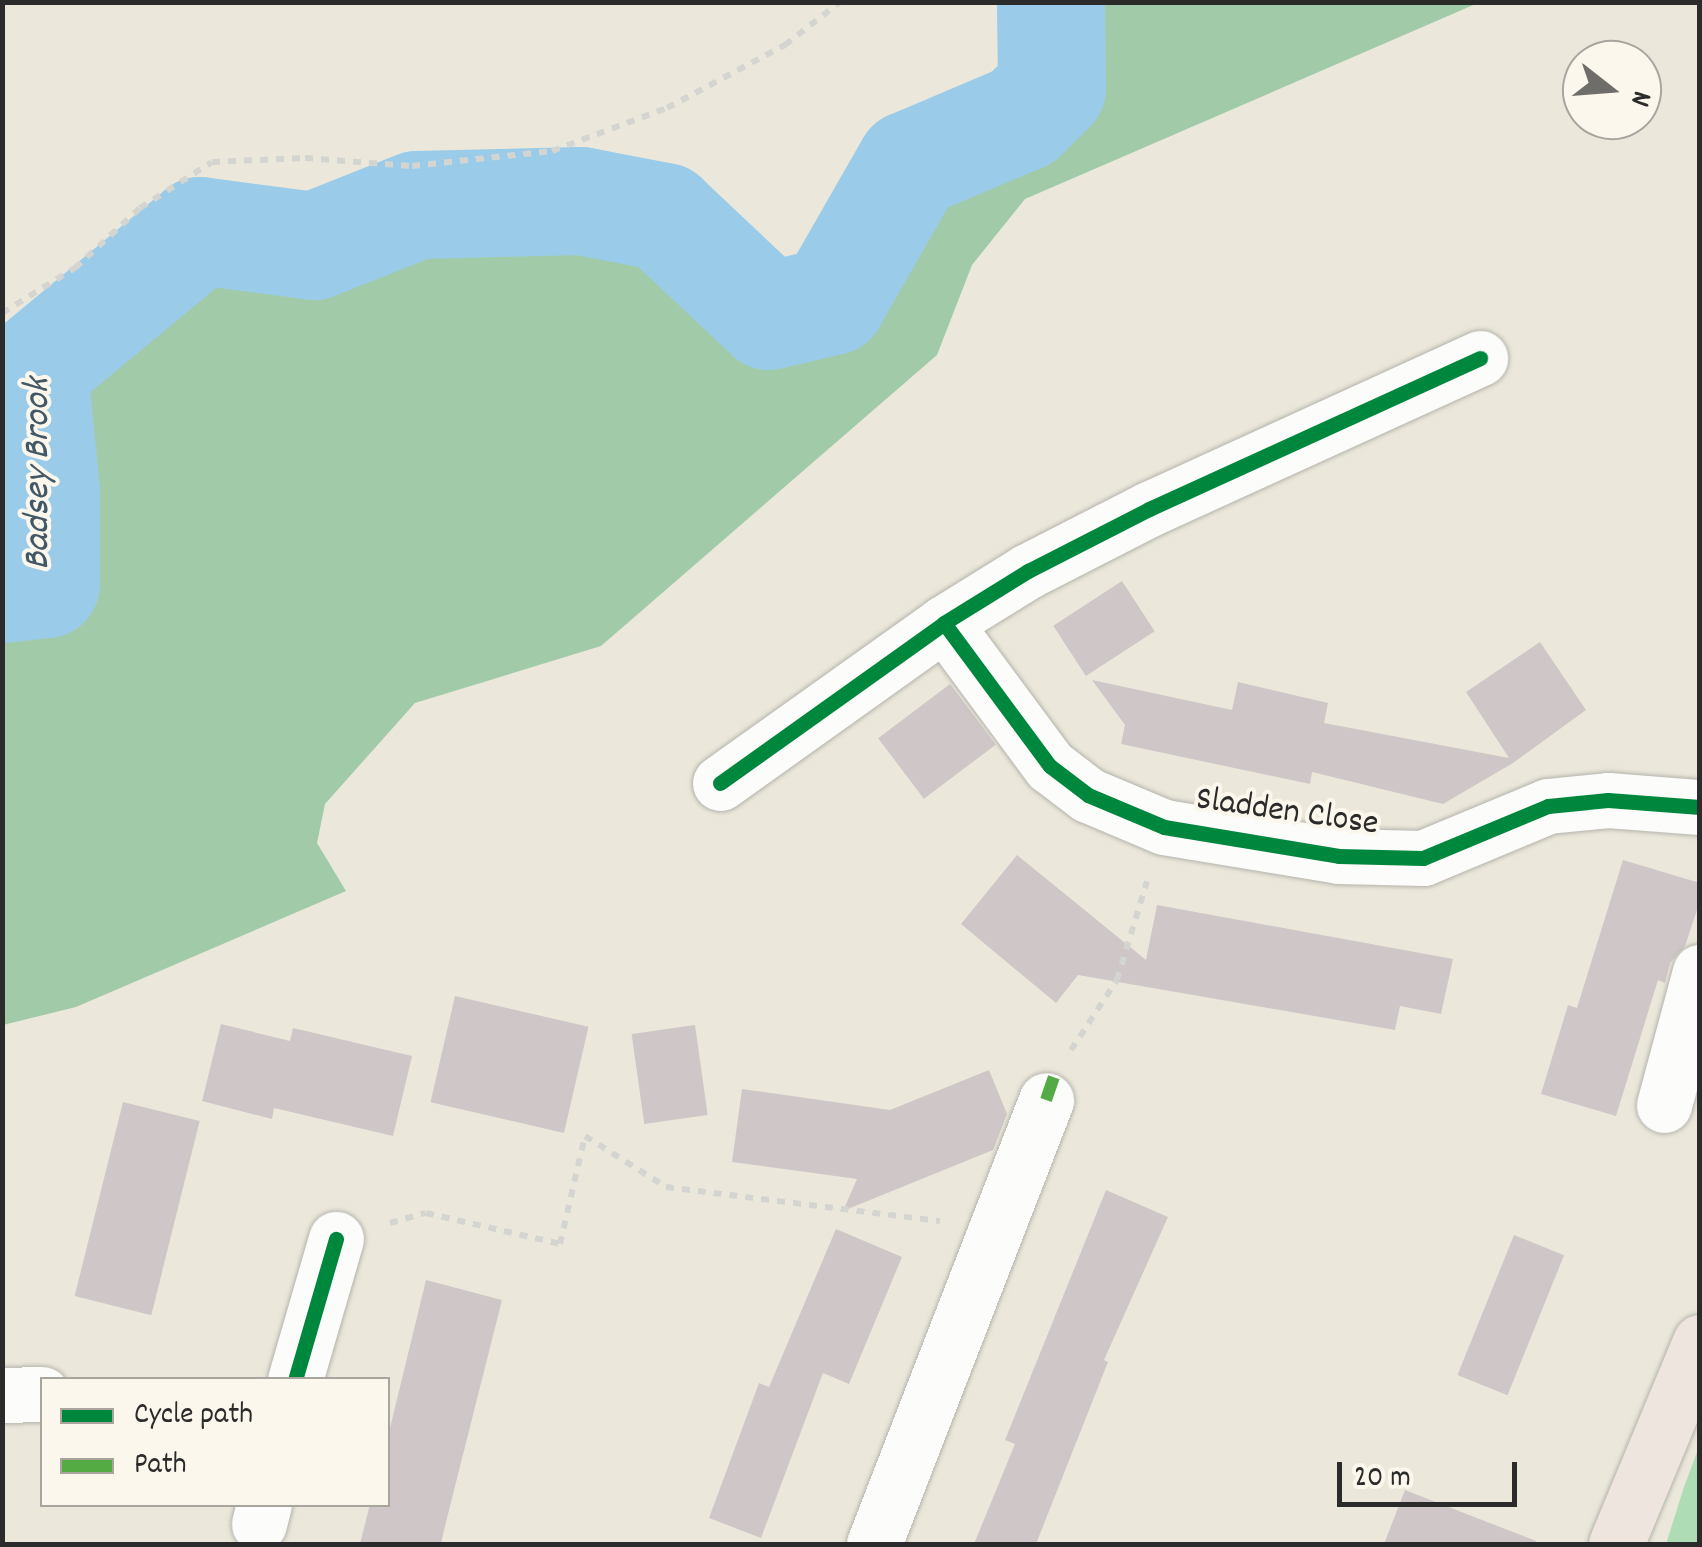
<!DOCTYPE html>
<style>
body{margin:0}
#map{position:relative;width:1702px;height:1547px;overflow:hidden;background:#ebe8db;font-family:Dekko,sans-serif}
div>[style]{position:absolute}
.green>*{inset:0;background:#addcb5}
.forest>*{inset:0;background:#a1cba8}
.river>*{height:108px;margin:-54px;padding:0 54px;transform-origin:54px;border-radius:54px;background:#9accea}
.building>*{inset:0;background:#cfc6c7;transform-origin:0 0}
.path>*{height:6px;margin-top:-3px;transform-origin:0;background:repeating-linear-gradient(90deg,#d4d4d0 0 8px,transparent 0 16px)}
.roads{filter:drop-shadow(0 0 2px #b5b3ac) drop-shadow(0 0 2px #b5b3ac)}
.minor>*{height:55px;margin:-27.5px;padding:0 27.5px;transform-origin:27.5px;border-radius:27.5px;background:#fcfcfa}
.major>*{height:55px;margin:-27.5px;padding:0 27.5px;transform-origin:27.5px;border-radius:27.5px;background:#eee6de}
.quiet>*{height:12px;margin-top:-6px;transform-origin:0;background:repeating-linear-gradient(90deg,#54ab44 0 25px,transparent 0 37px)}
.cycleway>*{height:15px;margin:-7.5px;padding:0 7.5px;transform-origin:7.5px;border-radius:7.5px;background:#00873e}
span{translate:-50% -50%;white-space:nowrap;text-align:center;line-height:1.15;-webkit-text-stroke:8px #fbf7ec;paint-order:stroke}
.street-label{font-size:35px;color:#2b2b2b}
.water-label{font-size:38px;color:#425866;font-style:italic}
.frame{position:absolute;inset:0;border:5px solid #2b2b2b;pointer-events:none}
.legend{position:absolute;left:40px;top:1377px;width:350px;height:130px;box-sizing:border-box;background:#fbf7ec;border:2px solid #a8a59f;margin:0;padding:12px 18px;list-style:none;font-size:30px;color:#2b2b2b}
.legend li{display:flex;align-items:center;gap:20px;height:50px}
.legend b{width:50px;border:2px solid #a8a59f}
.north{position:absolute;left:1562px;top:40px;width:100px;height:100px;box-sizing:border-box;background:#fbf7ec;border:2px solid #a8a59f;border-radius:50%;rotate:107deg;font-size:28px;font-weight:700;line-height:40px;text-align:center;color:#2b2b2b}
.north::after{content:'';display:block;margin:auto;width:35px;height:45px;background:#6e6d69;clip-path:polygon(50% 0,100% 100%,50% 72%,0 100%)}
.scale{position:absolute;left:1337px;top:1462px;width:180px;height:45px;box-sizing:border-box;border:5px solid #2b2b2b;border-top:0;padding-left:12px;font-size:30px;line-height:35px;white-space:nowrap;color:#2b2b2b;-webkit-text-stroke:8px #fbf7ec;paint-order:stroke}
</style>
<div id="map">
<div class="green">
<i style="clip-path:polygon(1699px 1447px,1699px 1544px,1666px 1544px,1684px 1487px)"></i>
</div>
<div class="forest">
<i style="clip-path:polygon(1051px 3px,1478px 3px,1025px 199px,972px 265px,937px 355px,601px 646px,415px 703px,325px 804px,317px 843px,346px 891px,76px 1007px,3px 1025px,3px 589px,46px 583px,46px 492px,34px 369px,200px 231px,314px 246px,417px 205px,581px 201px,664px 217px,769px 316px,831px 301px,910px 165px,1023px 117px,1051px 88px)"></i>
</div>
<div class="river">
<i style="left:2px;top:589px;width:44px;rotate:-6.5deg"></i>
<i style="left:46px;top:584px;width:92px;rotate:-90deg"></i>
<i style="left:46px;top:492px;width:124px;rotate:-95.6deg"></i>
<i style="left:34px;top:369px;width:216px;rotate:-39.7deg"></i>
<i style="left:200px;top:231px;width:115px;rotate:7.5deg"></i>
<i style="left:314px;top:246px;width:111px;rotate:-21.7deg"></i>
<i style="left:417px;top:205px;width:164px;rotate:-1.4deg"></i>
<i style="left:581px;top:201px;width:85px;rotate:10.9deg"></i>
<i style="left:664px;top:217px;width:144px;rotate:43.3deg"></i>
<i style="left:769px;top:316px;width:65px;rotate:-13.4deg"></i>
<i style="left:832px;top:301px;width:157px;rotate:-60.2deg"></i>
<i style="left:910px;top:165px;width:123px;rotate:-23deg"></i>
<i style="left:1023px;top:117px;width:41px;rotate:-45deg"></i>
<i style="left:1052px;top:88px;width:86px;rotate:-90.7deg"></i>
</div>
<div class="building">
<i style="left:1122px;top:581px;width:60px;height:82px;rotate:57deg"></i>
<i style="clip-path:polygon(1540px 642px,1586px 710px,1513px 763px,1443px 804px,1312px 772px,1310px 784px,1121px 744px,1125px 725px,1092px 680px,1232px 710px,1238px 682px,1328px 703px,1324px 723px,1509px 758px,1466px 692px)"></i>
<i style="left:950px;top:684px;width:76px;height:90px;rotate:53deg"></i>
<i style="clip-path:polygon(1017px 855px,1146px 960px,1157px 905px,1453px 959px,1441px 1014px,1400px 1006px,1395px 1030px,1078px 975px,1056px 1003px,961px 924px)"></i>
<i style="clip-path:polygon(1623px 860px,1700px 883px,1700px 901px,1685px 946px,1670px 963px,1665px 983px,1658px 980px,1616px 1116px,1541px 1094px,1568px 1005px,1577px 1008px)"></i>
<i style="left:455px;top:996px;width:137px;height:109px;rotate:13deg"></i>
<i style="clip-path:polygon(221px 1024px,290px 1041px,293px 1028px,412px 1056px,393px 1136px,274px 1108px,272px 1119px,202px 1101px)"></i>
<i style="left:695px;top:1025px;width:91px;height:64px;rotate:82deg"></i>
<i style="clip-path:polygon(989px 1070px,1007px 1114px,993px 1150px,843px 1211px,857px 1179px,732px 1162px,742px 1089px,890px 1110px)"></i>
<i style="left:123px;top:1102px;width:79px;height:200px;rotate:14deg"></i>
<i style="clip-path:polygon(1106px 1190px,1168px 1217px,1104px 1360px,1108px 1362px,1036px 1544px,974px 1544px,1015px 1444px,1005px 1440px)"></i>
<i style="clip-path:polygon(836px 1229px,902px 1257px,849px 1384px,823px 1373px,761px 1538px,709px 1518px,759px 1383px,769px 1387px)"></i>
<i style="left:1514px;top:1235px;width:54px;height:151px;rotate:22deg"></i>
<i style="clip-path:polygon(426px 1280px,502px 1300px,445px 1526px,441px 1544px,360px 1544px,370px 1504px,388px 1504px,388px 1436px)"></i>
<i style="clip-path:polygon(1405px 1490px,1536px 1541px,1535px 1544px,1384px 1544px)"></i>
</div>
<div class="path">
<i style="left:2px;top:313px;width:86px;rotate:-31.7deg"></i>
<i style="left:75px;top:268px;width:88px;rotate:-42.7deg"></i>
<i style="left:140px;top:208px;width:85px;rotate:-32.6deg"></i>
<i style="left:212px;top:162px;width:93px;rotate:-2.5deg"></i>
<i style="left:305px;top:158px;width:107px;rotate:4.3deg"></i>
<i style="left:412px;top:166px;width:141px;rotate:-6.1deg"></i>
<i style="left:552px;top:151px;width:123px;rotate:-20.5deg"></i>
<i style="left:667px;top:108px;width:134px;rotate:-28.1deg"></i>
<i style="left:785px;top:45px;width:70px;rotate:-38deg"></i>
<i style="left:1071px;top:1050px;width:84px;rotate:-56.7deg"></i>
<i style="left:1117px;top:980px;width:103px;rotate:-73.1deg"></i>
<i style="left:390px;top:1223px;width:37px;rotate:-16deg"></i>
<i style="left:426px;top:1213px;width:138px;rotate:13deg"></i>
<i style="left:560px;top:1244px;width:111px;rotate:-77deg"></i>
<i style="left:585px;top:1136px;width:96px;rotate:32.2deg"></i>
<i style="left:666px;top:1187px;width:276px;rotate:7.1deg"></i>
</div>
<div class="roads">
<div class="minor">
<i style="left:944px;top:623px;width:178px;rotate:53.5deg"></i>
<i style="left:1050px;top:766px;width:48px;rotate:37.3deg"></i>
<i style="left:1088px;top:795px;width:82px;rotate:22.8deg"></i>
<i style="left:1164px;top:827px;width:177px;rotate:9.4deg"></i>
<i style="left:1339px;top:856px;width:84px;rotate:1.4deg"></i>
<i style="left:1423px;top:858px;width:135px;rotate:-22.6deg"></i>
<i style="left:1548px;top:806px;width:60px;rotate:-5.7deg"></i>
<i style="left:1608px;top:800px;width:92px;rotate:4.4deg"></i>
<i style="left:720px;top:783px;width:275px;rotate:-35.5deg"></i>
<i style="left:944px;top:623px;width:99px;rotate:-31.8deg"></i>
<i style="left:1028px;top:571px;width:136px;rotate:-27.1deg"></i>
<i style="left:1149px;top:509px;width:364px;rotate:-24.5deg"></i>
<i style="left:1664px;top:1105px;width:138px;rotate:-74.9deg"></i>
<i style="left:295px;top:1380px;width:147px;rotate:-73.8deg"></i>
<i style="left:2px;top:1395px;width:40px;rotate:-1.4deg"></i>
<i style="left:259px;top:1524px;width:21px;rotate:-76deg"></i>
<i style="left:874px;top:1544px;width:476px;rotate:-68.8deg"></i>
</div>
<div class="major">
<i style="left:1616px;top:1544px;width:219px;rotate:-67.4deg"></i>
</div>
</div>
<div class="quiet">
<i style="left:1046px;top:1100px;width:24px;rotate:-71deg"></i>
</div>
<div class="cycleway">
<i style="left:944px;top:623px;width:178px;rotate:53.5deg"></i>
<i style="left:1050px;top:766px;width:48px;rotate:37.3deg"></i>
<i style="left:1088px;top:795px;width:82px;rotate:22.8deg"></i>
<i style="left:1164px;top:827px;width:177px;rotate:9.4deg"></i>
<i style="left:1339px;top:856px;width:84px;rotate:1.4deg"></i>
<i style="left:1423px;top:858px;width:135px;rotate:-22.6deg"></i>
<i style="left:1548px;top:806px;width:60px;rotate:-5.7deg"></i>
<i style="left:1608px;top:800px;width:92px;rotate:4.4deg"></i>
<i style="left:720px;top:783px;width:275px;rotate:-35.5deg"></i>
<i style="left:944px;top:623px;width:99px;rotate:-31.8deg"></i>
<i style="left:1028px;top:571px;width:136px;rotate:-27.1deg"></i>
<i style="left:1149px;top:509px;width:364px;rotate:-24.5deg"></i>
<i style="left:295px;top:1380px;width:147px;rotate:-73.8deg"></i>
</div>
<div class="street-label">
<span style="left:1287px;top:813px;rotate:8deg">Sladden Close</span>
</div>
<div class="water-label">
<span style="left:40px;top:474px;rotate:-90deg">Badsey Brook</span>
</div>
<div class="frame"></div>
<ul class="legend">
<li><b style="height:12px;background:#00873e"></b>Cycle path</li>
<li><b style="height:12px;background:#54ab44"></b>Path</li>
</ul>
<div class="north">N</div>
<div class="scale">20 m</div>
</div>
